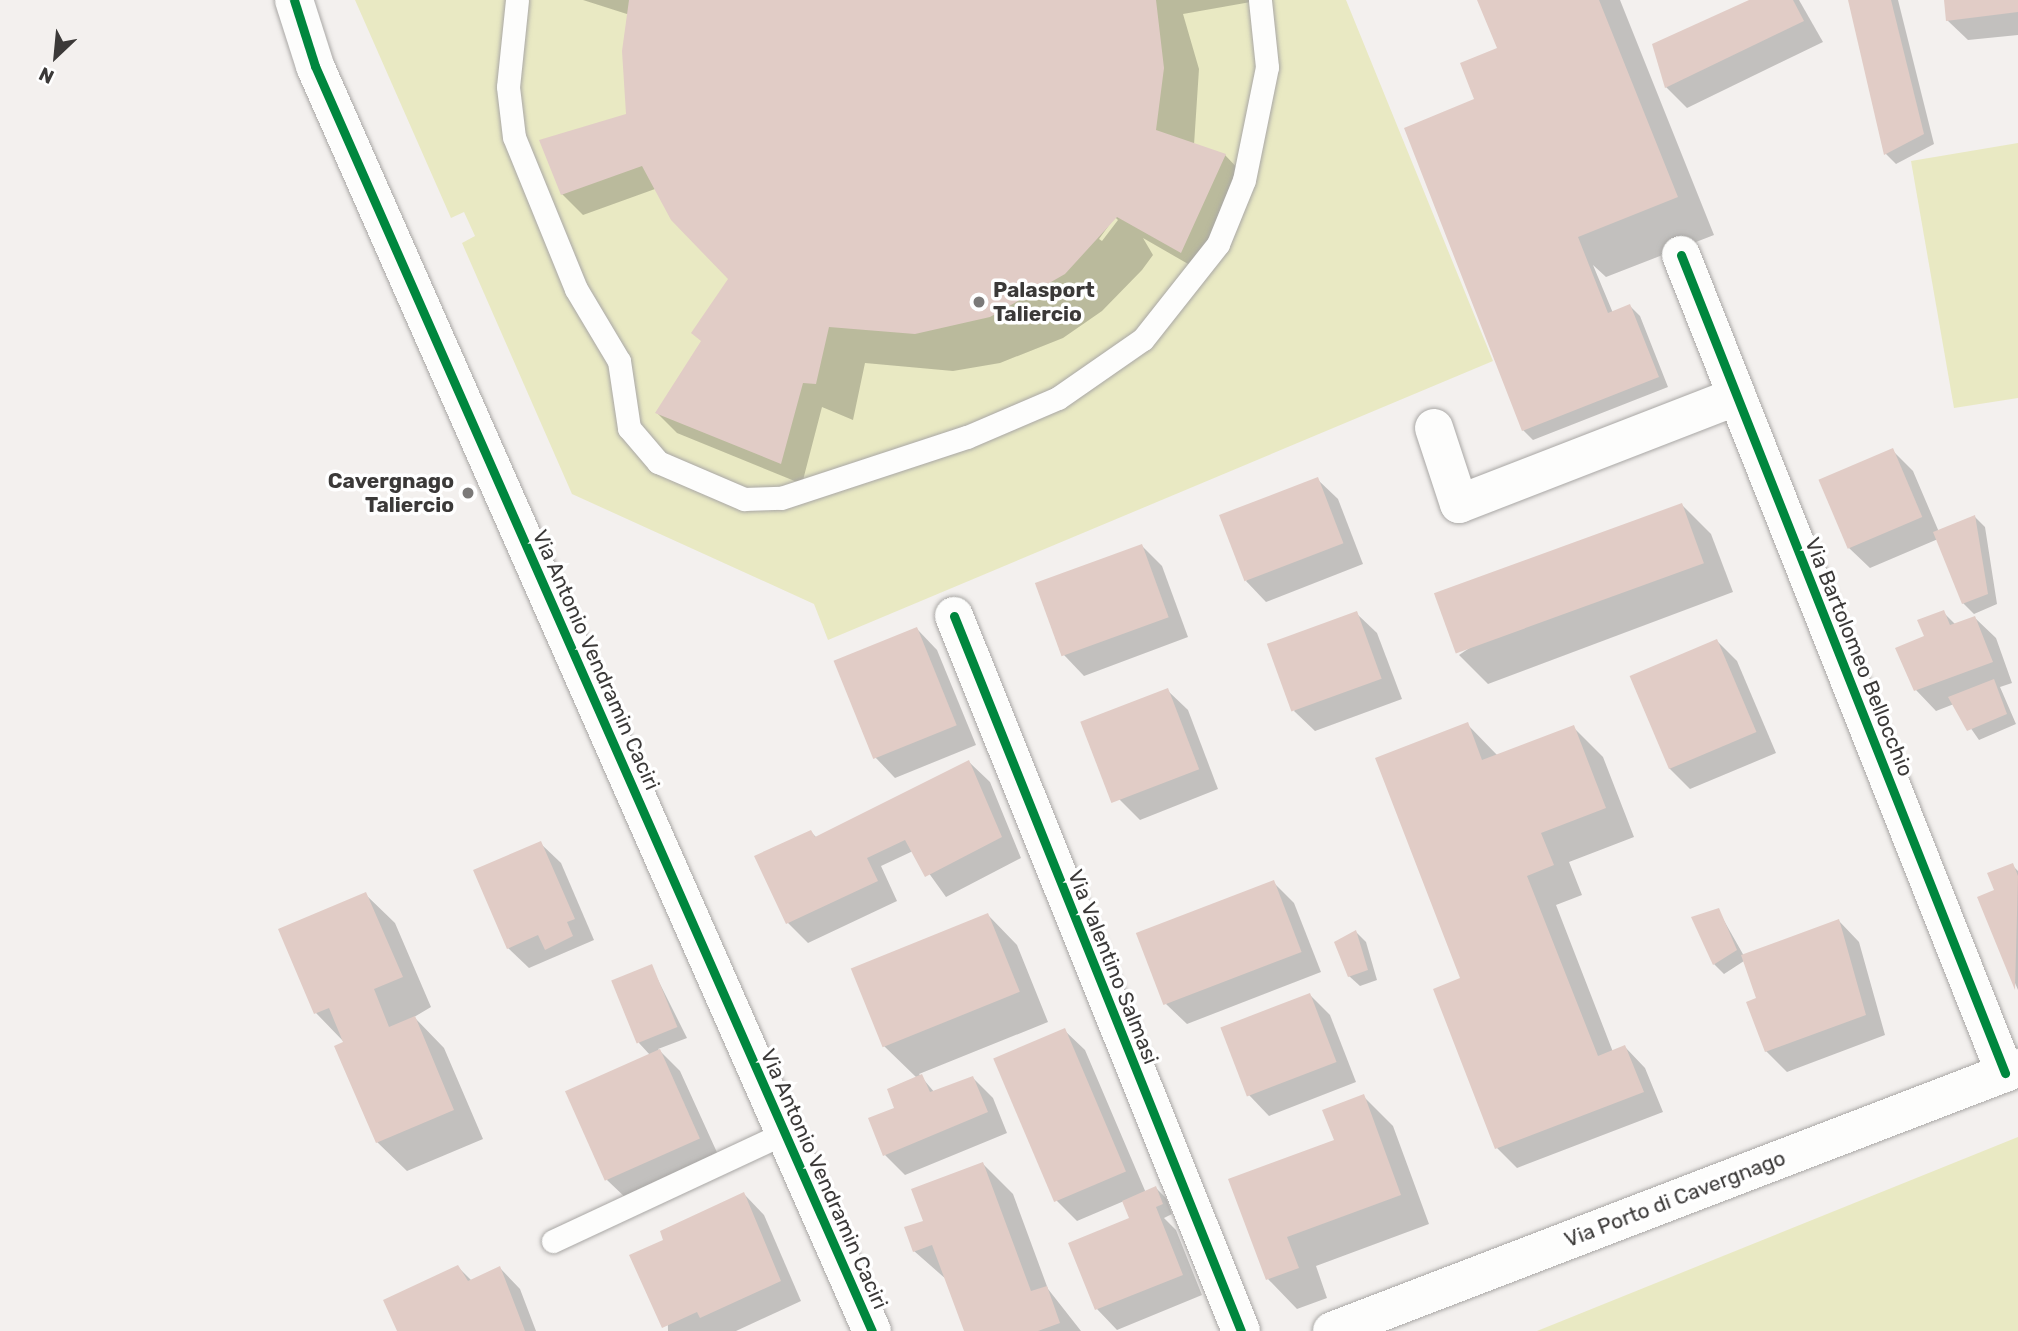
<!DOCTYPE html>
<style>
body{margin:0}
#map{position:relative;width:2018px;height:1331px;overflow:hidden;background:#f3f0ee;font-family:Rubik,sans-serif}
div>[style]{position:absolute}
.green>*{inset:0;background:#e9e9c3}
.shadow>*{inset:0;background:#0003}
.building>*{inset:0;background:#e1ccc6;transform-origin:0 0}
.roads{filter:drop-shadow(0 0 2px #a9a7a5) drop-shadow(0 0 2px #a9a7a5)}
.service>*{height:23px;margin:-11.5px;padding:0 11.5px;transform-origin:11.5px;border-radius:11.5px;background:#fdfdfc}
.minor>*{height:38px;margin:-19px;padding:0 19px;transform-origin:19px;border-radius:19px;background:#fdfdfc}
.cycleway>*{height:9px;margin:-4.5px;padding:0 4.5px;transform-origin:4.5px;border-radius:4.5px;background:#00873e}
.dots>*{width:19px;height:19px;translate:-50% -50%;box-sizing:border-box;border:4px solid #fff;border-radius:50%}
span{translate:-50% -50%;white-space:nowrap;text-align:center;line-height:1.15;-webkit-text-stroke:7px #fff;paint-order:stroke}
.poi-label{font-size:21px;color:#3b3938;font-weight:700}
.left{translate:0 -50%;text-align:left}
.right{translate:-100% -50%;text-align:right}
.street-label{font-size:21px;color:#3b3938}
.north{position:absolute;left:21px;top:21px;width:70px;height:70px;-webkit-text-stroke:5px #fff;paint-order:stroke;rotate:206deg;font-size:19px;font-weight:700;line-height:28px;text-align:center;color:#3b3938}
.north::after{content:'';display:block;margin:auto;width:24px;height:32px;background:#3b3938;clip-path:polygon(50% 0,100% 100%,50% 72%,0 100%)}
</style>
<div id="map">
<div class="green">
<i style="clip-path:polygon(355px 0,1346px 0,1493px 361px,828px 640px,814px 604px,572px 494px,462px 243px,475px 236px,464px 212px,451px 218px)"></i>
<i style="clip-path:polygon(2018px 143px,2018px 398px,1954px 408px,1911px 161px)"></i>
<i style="clip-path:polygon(2018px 1137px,2018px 1331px,1537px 1331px)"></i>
</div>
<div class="shadow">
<i style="clip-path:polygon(evenodd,583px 0,1262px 0,1183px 14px,1199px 69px,1194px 145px,1225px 155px,1245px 176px,1202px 272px,1143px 238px,1153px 255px,1142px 270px,1102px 311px,1063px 338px,1000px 363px,953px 371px,865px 363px,853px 420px,822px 407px,802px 484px,677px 433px,657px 413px,702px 342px,731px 279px,655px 189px,583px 215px,562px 194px,626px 116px,630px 15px,583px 0,1115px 217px,1118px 220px,1102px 241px,1099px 239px,1115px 217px)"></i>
<i style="clip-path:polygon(1479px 0,1620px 0,1714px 235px,1606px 277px,1593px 265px,1613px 313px,1630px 306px,1640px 316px,1668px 387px,1533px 440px,1523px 430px,1477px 100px,1499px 49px)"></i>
<i style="clip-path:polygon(1753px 0,1799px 0,1823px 42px,1687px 108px,1666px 87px,1654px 45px)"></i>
<i style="clip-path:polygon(1850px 0,1898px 0,1934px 144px,1896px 164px,1886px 154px)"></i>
<i style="clip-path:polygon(1946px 0,2018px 0,2018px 35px,1968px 40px,1947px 20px)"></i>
<i style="clip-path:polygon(1892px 450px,1913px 471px,1939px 532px,1975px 517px,1985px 527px,1997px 604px,1974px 614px,1963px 603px,1938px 539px,1870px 568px,1849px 548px)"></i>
<i style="clip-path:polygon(1317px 479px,1338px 499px,1363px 564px,1266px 602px,1246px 581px)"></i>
<i style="clip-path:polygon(1682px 505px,1711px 534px,1733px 592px,1488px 684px,1459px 655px)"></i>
<i style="clip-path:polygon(1142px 546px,1162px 566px,1188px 637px,1084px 676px,1064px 655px)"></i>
<i style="clip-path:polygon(1943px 612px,1956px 625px,1975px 618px,1996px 638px,2012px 683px,2000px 687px,2016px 724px,1979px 740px,1954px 704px,1936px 711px,1916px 690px,1926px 637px)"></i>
<i style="clip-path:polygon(1356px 613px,1377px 633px,1402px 699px,1315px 731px,1294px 711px)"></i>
<i style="clip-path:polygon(917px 629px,937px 650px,976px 745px,895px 778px,875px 757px)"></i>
<i style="clip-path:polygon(1717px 641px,1737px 661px,1776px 753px,1690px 789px,1669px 768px)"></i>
<i style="clip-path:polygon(1167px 690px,1188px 710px,1218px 789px,1140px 820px,1119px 799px)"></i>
<i style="clip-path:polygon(1467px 724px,1498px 756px,1573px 727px,1603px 757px,1634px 837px,1569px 862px,1582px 895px,1556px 905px,1613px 1052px,1625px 1047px,1645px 1068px,1663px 1112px,1517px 1168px,1497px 1148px,1466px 986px)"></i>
<i style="clip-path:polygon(969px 762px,990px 782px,1021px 858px,946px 897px,913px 851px,881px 866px,897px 901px,808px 943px,788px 923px,811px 832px,817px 838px)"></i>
<i style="clip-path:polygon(540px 843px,561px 863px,594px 940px,529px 968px,508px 948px)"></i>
<i style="clip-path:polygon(2012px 865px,2018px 871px,2018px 990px,1979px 898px,1996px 891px)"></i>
<i style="clip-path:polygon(1273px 882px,1294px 903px,1321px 972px,1187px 1024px,1166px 1004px)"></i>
<i style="clip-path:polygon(365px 894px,395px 923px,431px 1007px,404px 1023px,415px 1018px,444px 1048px,483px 1139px,407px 1171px,377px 1142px,345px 1043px,316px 1013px)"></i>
<i style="clip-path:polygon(1718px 910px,1744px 956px,1839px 921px,1859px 942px,1885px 1035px,1787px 1072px,1766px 1051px,1759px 999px,1744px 961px,1724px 974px,1714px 964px)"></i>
<i style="clip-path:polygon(988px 915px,1017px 945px,1048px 1022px,919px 1074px,935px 1093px,973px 1078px,993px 1098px,1007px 1133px,905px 1175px,885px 1155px,896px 1109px,917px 1078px,884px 1046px)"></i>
<i style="clip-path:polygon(1356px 932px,1366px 942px,1377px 980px,1360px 986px,1349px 976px)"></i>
<i style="clip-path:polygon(651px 966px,687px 1038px,658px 1049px,680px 1071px,720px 1159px,628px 1200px,607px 1180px,650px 1055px,639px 1043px)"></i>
<i style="clip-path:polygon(1310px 995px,1330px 1015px,1356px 1082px,1269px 1116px,1249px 1095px)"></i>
<i style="clip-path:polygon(1064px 1030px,1085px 1050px,1146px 1193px,1156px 1188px,1166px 1198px,1172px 1214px,1164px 1218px,1176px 1230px,1202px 1295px,1117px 1330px,1097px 1309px,1133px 1219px,1124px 1201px,1077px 1221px,1057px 1201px)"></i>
<i style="clip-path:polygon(1363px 1096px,1393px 1126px,1429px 1224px,1316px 1266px,1327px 1298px,1297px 1309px,1268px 1279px,1231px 1180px,1336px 1141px)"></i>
<i style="clip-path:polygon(983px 1164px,1013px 1194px,1048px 1289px,1081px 1331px,966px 1331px,947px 1280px,914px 1251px,926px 1222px)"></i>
<i style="clip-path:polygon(744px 1194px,764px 1215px,801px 1301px,736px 1331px,668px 1331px,666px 1240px)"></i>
<i style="clip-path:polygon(458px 1267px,472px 1281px,500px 1268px,520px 1289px,536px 1331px,399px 1331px)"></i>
</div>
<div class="building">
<i style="clip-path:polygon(629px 0,1156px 0,1164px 68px,1156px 130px,1226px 154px,1181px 253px,1117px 217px,1065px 274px,990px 317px,915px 334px,829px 327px,816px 384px,803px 383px,781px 464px,655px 413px,701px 341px,691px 333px,728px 279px,671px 220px,642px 166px,561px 195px,539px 140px,626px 114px,622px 51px)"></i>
<i style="clip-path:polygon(1477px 0,1599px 0,1678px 197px,1578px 237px,1608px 313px,1630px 304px,1659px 377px,1522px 431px,1404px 128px,1474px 99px,1460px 63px,1497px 48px)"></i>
<i style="clip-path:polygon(1749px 0,1793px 0,1804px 21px,1665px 88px,1652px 44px)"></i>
<i style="clip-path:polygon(1848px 0,1891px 0,1924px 134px,1884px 155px)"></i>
<i style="clip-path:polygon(1944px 0,2018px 0,2018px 12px,1946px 21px)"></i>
<i style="left:1893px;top:448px;width:75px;height:81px;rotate:67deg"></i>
<i style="left:1318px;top:477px;width:71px;height:106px;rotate:69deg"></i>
<i style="left:1682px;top:503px;width:64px;height:264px;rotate:70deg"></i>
<i style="clip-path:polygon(1975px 515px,1988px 594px,1962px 604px,1933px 532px)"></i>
<i style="left:1142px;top:544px;width:78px;height:114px;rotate:70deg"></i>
<i style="clip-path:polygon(1944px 610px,1950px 625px,1975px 616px,1993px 662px,1914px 691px,1895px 648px,1924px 636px,1917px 620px)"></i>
<i style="left:1357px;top:611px;width:72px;height:96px;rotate:70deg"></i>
<i style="left:917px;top:627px;width:106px;height:90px;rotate:68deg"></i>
<i style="left:1717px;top:639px;width:101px;height:95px;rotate:67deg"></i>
<i style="clip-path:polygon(1994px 679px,2007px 714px,1967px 731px,1948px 697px)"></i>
<i style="left:1168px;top:688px;width:87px;height:94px;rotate:69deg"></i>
<i style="clip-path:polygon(1468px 722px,1482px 760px,1574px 725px,1606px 808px,1541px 833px,1554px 865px,1527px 876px,1598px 1056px,1625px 1045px,1644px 1092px,1495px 1149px,1433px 989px,1460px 978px,1375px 758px)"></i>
<i style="clip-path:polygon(969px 760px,1002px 837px,925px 877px,905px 840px,867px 858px,878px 881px,786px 924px,754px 856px,811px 830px,815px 837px)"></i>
<i style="clip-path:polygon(541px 841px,575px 919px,567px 922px,573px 936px,545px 950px,538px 935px,507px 949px,473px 870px)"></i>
<i style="clip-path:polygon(2013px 863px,2018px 876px,2015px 990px,1977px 897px,1994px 890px,1987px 873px)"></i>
<i style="left:1274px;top:880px;width:77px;height:148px;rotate:69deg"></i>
<i style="clip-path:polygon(366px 892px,403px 977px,374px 989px,389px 1027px,415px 1016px,454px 1110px,376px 1143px,334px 1046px,343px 1042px,329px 1008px,314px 1014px,278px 929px)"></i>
<i style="clip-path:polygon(1719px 908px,1737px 950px,1713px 965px,1691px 917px)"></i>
<i style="left:988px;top:913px;width:85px;height:148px;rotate:68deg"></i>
<i style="clip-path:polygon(1839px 919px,1866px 1015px,1765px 1052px,1746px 1002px,1756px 998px,1741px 955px)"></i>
<i style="clip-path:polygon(1356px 930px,1368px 970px,1348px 977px,1334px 942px)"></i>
<i style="left:652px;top:964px;width:68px;height:44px;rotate:68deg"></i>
<i style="left:1310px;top:993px;width:74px;height:96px;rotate:69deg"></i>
<i style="left:1065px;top:1028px;width:156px;height:78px;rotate:67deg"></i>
<i style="left:660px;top:1049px;width:98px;height:104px;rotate:66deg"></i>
<i style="clip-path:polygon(922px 1074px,930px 1092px,973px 1076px,988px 1112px,883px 1156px,868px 1118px,894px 1108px,887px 1089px)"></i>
<i style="clip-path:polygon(1364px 1094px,1401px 1195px,1287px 1237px,1299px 1268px,1266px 1280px,1228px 1179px,1334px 1140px,1322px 1110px)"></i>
<i style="clip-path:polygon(983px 1162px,1031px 1291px,1047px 1286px,1060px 1323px,1038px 1331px,964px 1331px,932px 1245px,913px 1252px,904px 1227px,923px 1221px,911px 1189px)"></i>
<i style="clip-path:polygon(1156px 1186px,1163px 1204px,1156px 1207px,1183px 1275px,1095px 1310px,1068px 1243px,1129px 1218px,1122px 1201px)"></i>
<i style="clip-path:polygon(744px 1192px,781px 1281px,700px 1318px,697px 1312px,662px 1328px,629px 1255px,663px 1240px,660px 1231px)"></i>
<i style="clip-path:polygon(458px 1265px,468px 1281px,500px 1266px,525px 1331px,397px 1331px,383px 1300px)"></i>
</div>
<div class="roads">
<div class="service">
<i style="left:517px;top:0;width:87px;rotate:95.9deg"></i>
<i style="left:508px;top:87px;width:50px;rotate:83.2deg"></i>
<i style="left:514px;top:137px;width:164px;rotate:67.8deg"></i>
<i style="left:576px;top:289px;width:84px;rotate:59.2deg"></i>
<i style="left:619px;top:361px;width:68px;rotate:81.5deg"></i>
<i style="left:629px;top:428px;width:45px;rotate:49.5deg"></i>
<i style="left:658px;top:462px;width:94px;rotate:23.3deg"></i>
<i style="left:744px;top:499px;width:37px;rotate:-2deg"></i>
<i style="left:781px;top:498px;width:196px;rotate:-18.2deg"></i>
<i style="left:967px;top:437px;width:99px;rotate:-23.2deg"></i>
<i style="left:1058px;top:398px;width:103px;rotate:-34.8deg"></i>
<i style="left:1143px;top:339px;width:121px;rotate:-51.7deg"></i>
<i style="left:1218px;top:244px;width:69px;rotate:-67.9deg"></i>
<i style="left:1244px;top:180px;width:115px;rotate:-78.5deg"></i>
<i style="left:1267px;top:67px;width:67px;rotate:-96deg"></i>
<i style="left:553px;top:1241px;width:256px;rotate:-25deg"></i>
</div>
<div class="minor">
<i style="left:294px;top:0;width:69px;rotate:72.3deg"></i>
<i style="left:315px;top:66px;width:1382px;rotate:66.24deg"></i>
<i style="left:1681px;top:255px;width:880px;rotate:68.39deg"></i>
<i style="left:1434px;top:428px;width:80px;rotate:71.8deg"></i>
<i style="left:1459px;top:504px;width:298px;rotate:-21.2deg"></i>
<i style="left:954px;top:616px;width:770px;rotate:68.13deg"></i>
<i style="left:1332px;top:1331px;width:735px;rotate:-20.98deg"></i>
</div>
</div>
<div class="cycleway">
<i style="left:294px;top:0;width:69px;rotate:72.3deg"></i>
<i style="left:315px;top:66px;width:1382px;rotate:66.24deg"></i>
<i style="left:1681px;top:255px;width:880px;rotate:68.39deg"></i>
<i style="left:954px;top:616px;width:770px;rotate:68.13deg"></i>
</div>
<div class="dots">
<i style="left:979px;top:302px;background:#7b7978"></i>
<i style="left:468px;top:493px;background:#7b7978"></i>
</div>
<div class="poi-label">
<span class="left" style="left:993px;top:302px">Palasport<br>Taliercio</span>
<span class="right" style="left:454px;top:493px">Cavergnago<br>Taliercio</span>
</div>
<div class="street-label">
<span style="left:1859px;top:657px;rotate:68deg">Via Bartolomeo Bellocchio</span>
<span style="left:596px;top:660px;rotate:66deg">Via Antonio Vendramin Caciri</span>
<span style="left:1113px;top:967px;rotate:68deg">Via Valentino Salmasi</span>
<span style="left:824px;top:1179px;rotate:66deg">Via Antonio Vendramin Caciri</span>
<span style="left:1675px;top:1199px;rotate:-21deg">Via Porto di Cavergnago</span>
</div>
<div class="north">N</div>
</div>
